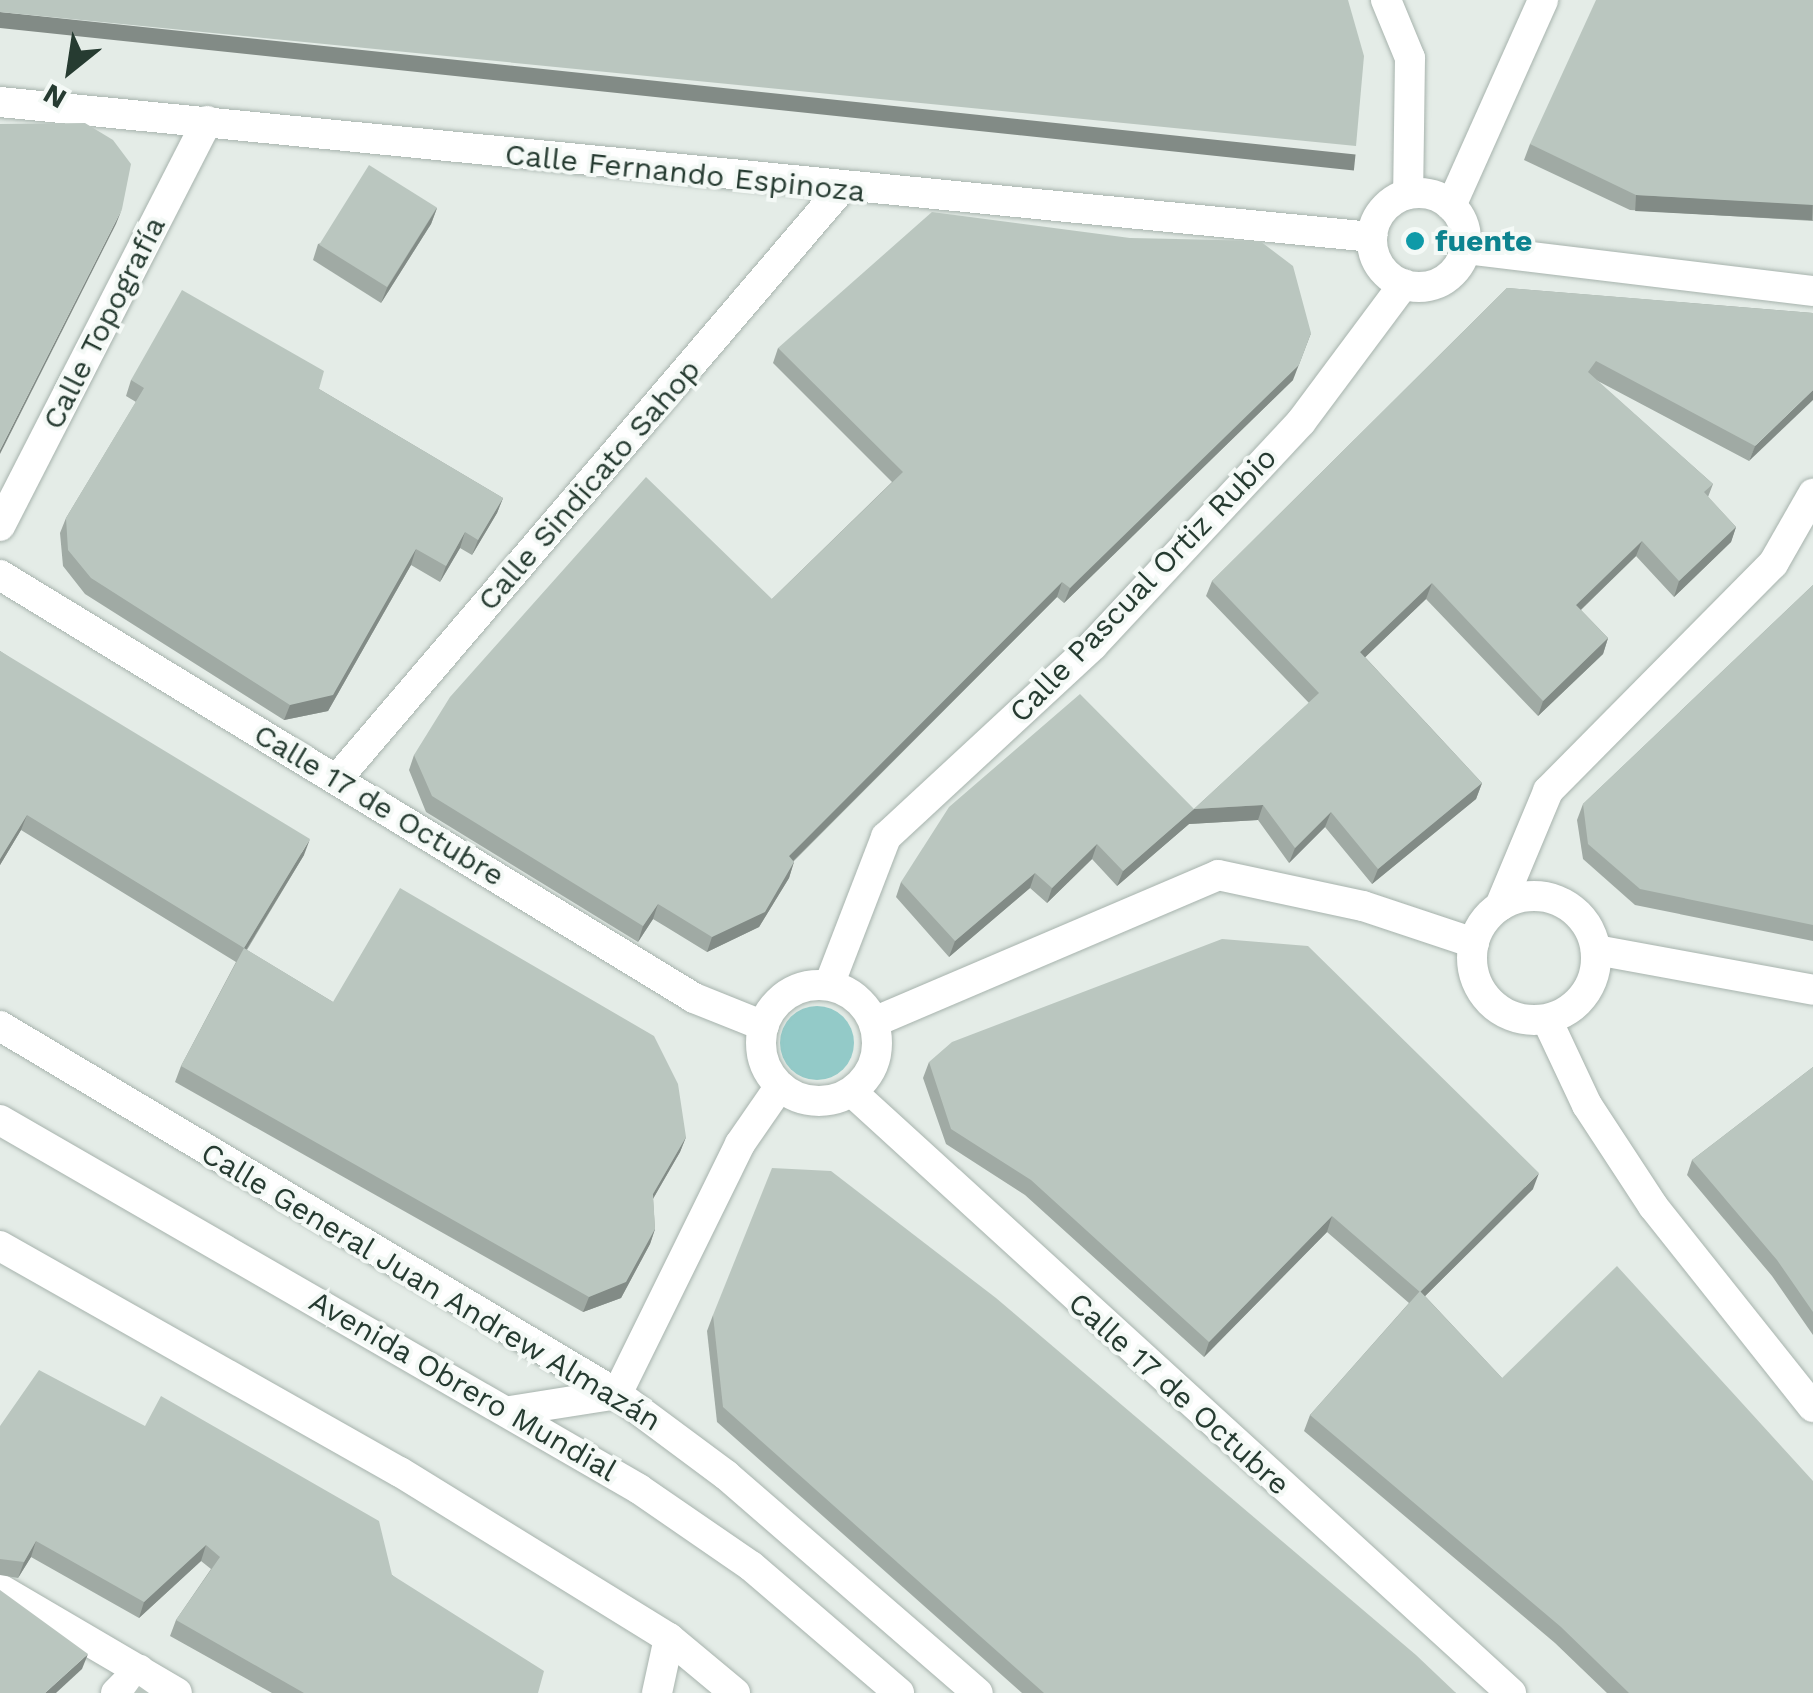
<!DOCTYPE html>
<meta charset="utf-8">
<style>
body{margin:0}
#map{position:relative;width:1813px;height:1693px;overflow:hidden;background:#e4ece7;font-family:"Work Sans",sans-serif}
div>[style]{position:absolute}
.water>*{inset:0;background:#93cac8}
.round{border-radius:50%}
.roads{filter:drop-shadow(0 0 2px #a7b3ad) drop-shadow(0 0 2px #a7b3ad)}
.street>*{height:30px;margin:-15px;padding:0 15px;transform-origin:15px;border-radius:15px;background:#fff}
.street>.ring{margin:-15px;padding:0;box-sizing:content-box;background:none;border:30px solid #fff;border-radius:50%}
.secondary>*{height:30px;margin:-15px;padding:0 15px;transform-origin:15px;border-radius:15px;background:#fff}
.wall>*{inset:0;background:#a0aaa4}
.shaded-wall>*{inset:0;background:#828b86;transform-origin:0 0}
.building>*{inset:0;background:#bac6bf;transform-origin:0 0}
.dots>*{width:28px;height:28px;translate:-50% -50%;box-sizing:border-box;border:5px solid #f4f9f6;border-radius:50%}
span{translate:-50% -50%;white-space:nowrap;text-align:center;line-height:1.15;-webkit-text-stroke:8px #f4f9f6;paint-order:stroke}
.street-label{font-size:30px;color:#263b31}
.culture-label{font-size:30px;color:#0d838f;font-weight:700}
.left{translate:0 -50%;text-align:left}
.north{position:absolute;left:20px;top:20px;width:100px;height:100px;-webkit-text-stroke:8px #f4f9f6;paint-order:stroke;rotate:210deg;font-size:28px;font-weight:700;line-height:40px;text-align:center;color:#263b31}
.north::after{content:'';display:block;margin:auto;width:35px;height:45px;background:#263b31;clip-path:polygon(50% 0,100% 100%,50% 72%,0 100%)}
</style>
<div id="map">
<div class="water">
<i class="round" style="left:780px;top:1006px;width:74px;height:74px"></i>
</div>
<div class="roads">
<div class="street">
<i style="left:1386px;top:0;width:63px;rotate:67.5deg"></i>
<i style="left:1410px;top:58px;width:136px;rotate:90.8deg"></i>
<i style="left:0;top:102px;width:1379px;rotate:5.62deg"></i>
<i class="ring" style="left:1372px;top:193px;width:64px;height:64px"></i>
<i style="left:1451px;top:206px;width:226px;rotate:-65.9deg"></i>
<i style="left:1465px;top:249px;width:351px;rotate:6.9deg"></i>
<i style="left:0;top:526px;width:455px;rotate:-62.9deg"></i>
<i style="left:0;top:575px;width:813px;rotate:31.36deg"></i>
<i style="left:694px;top:998px;width:75px;rotate:21.8deg"></i>
<i style="left:337px;top:779px;width:775px;rotate:-49.5deg"></i>
<i class="ring" style="left:1472px;top:896px;width:94px;height:94px"></i>
<i style="left:1500px;top:906px;width:125px;rotate:-67.3deg"></i>
<i style="left:1548px;top:791px;width:320px;rotate:-45.3deg"></i>
<i style="left:1773px;top:564px;width:81px;rotate:-60.3deg"></i>
<i style="left:1596px;top:950px;width:221px;rotate:10.4deg"></i>
<i class="ring" style="left:761px;top:985px;width:86px;height:86px"></i>
<i style="left:829px;top:985px;width:159px;rotate:-68.9deg"></i>
<i style="left:886px;top:837px;width:282px;rotate:-42.8deg"></i>
<i style="left:1093px;top:645px;width:305px;rotate:-47deg"></i>
<i style="left:1301px;top:422px;width:172px;rotate:-53.3deg"></i>
<i style="left:1547px;top:1020px;width:94px;rotate:64.8deg"></i>
<i style="left:1587px;top:1105px;width:121px;rotate:56.8deg"></i>
<i style="left:1653px;top:1206px;width:257px;rotate:51.5deg"></i>
<i style="left:874px;top:1022px;width:374px;rotate:-23.1deg"></i>
<i style="left:1218px;top:875px;width:148px;rotate:12.1deg"></i>
<i style="left:1363px;top:906px;width:117px;rotate:18.4deg"></i>
<i style="left:0;top:1026px;width:718px;rotate:30.81deg"></i>
<i style="left:617px;top:1394px;width:136px;rotate:36.6deg"></i>
<i style="left:726px;top:1475px;width:333px;rotate:40.9deg"></i>
<i style="left:852px;top:1092px;width:892px;rotate:42.36deg"></i>
<i style="left:510px;top:1411px;width:108px;rotate:-9deg"></i>
<i style="left:617px;top:1394px;width:279px;rotate:-63.8deg"></i>
<i style="left:740px;top:1144px;width:70px;rotate:-55.4deg"></i>
<i style="left:0;top:1589px;width:205px;rotate:30.4deg"></i>
<i style="left:116px;top:1693px;width:33px;rotate:-45deg"></i>
<i style="left:657px;top:1693px;width:56px;rotate:-77.7deg"></i>
</div>
<div class="secondary">
<i style="left:0;top:1120px;width:738px;rotate:30deg"></i>
<i style="left:639px;top:1489px;width:136px;rotate:34.5deg"></i>
<i style="left:751px;top:1566px;width:195px;rotate:40.6deg"></i>
<i style="left:0;top:1246px;width:459px;rotate:29.5deg"></i>
<i style="left:400px;top:1472px;width:316px;rotate:31.7deg"></i>
<i style="left:669px;top:1638px;width:86px;rotate:39.8deg"></i>
</div>
</div>
<div class="wall">
<i style="clip-path:polygon(1813px 0,1813px 221px,1630px 210px,1524px 160px,1530px 144px)"></i>
<i style="clip-path:polygon(437px 208px,431px 224px,381px 303px,313px 260px,318px 244px)"></i>
<i style="clip-path:polygon(1507px 288px,1813px 313px,1749px 461px,1596px 380px,1713px 484px,1708px 497px,1736px 527px,1731px 542px,1674px 597px,1636px 556px,1581px 610px,1608px 638px,1603px 654px,1538px 716px,1426px 599px,1365px 657px,1482px 783px,1476px 799px,1372px 884px,1325px 827px,1289px 863px,1258px 820px,1189px 824px,1117px 886px,1092px 859px,1047px 903px,1030px 888px,949px 957px,896px 897px,901px 882px,1194px 809px,1309px 703px,1206px 596px,1212px 581px)"></i>
<i style="clip-path:polygon(778px 348px,1293px 380px,1064px 603px,1057px 597px,794px 861px,789px 878px,759px 927px,707px 952px,653px 919px,638px 942px,426px 812px,409px 770px,414px 755px,772px 599px,892px 482px,773px 363px)"></i>
<i style="clip-path:polygon(131px 380px,319px 389px,503px 498px,497px 513px,472px 555px,460px 548px,440px 582px,411px 565px,328px 711px,284px 720px,85px 594px,63px 566px,60px 533px,66px 518px,136px 402px,126px 396px)"></i>
<i style="clip-path:polygon(1813px 585px,1813px 941px,1635px 905px,1583px 859px,1577px 820px,1583px 804px)"></i>
<i style="clip-path:polygon(0 651px,304px 855px,247px 950px,333px 1002px,686px 1137px,680px 1152px,653px 1199px,655px 1229px,650px 1244px,621px 1298px,583px 1312px,175px 1082px,181px 1066px,236px 962px,21px 830px,0 865px)"></i>
<i style="clip-path:polygon(929px 1062px,1533px 1189px,1425px 1296px,1502px 1378px,1813px 1693px,1607px 1693px,1555px 1643px,1304px 1431px,1310px 1415px,1409px 1303px,1327px 1232px,1204px 1357px,1025px 1195px,946px 1144px,923px 1078px)"></i>
<i style="clip-path:polygon(1813px 1067px,1813px 1335px,1772px 1276px,1687px 1175px,1692px 1160px)"></i>
<i style="clip-path:polygon(713px 1315px,1456px 1693px,1022px 1693px,717px 1422px,707px 1331px)"></i>
<i style="clip-path:polygon(0 1426px,392px 1575px,538px 1693px,272px 1693px,170px 1636px,176px 1620px,211px 1569px,201px 1561px,139px 1618px,31px 1557px,18px 1578px,0 1575px)"></i>
</div>
<div class="shaded-wall">
<i style="left:0;top:12px;width:1363px;height:16px;rotate:6deg"></i>
<i style="left:1636px;top:195px;width:177px;height:16px;rotate:3deg"></i>
<i style="clip-path:polygon(437px 208px,431px 224px,381px 303px,387px 288px)"></i>
<i style="clip-path:polygon(122px 209px,116px 224px,0 454px,0 450px)"></i>
<i style="clip-path:polygon(1311px 333px,1293px 380px,1064px 603px,1070px 588px)"></i>
<i style="clip-path:polygon(1813px 390px,1813px 400px,1749px 461px,1755px 446px)"></i>
<i style="clip-path:polygon(503px 498px,497px 513px,472px 555px,478px 540px)"></i>
<i style="clip-path:polygon(1736px 527px,1731px 542px,1674px 597px,1679px 581px)"></i>
<i style="clip-path:polygon(465px 532px,460px 548px,440px 582px,446px 566px)"></i>
<i style="clip-path:polygon(1642px 541px,1636px 556px,1570px 620px,1576px 605px)"></i>
<i style="clip-path:polygon(416px 549px,411px 565px,328px 711px,284px 720px,290px 705px)"></i>
<i style="clip-path:polygon(1062px 582px,1057px 597px,783px 871px,789px 856px)"></i>
<i style="clip-path:polygon(1432px 583px,1426px 599px,1355px 667px,1360px 652px)"></i>
<i style="clip-path:polygon(1608px 638px,1603px 654px,1538px 716px,1543px 701px)"></i>
<i style="clip-path:polygon(1482px 783px,1476px 799px,1372px 884px,1378px 869px)"></i>
<i style="clip-path:polygon(1263px 805px,1258px 820px,1189px 824px,1117px 886px,1123px 871px,1194px 809px)"></i>
<i style="clip-path:polygon(1331px 812px,1325px 827px,1289px 863px,1295px 848px)"></i>
<i style="clip-path:polygon(27px 815px,21px 830px,0 865px,0 859px)"></i>
<i style="clip-path:polygon(310px 839px,304px 855px,238px 963px,244px 948px)"></i>
<i style="clip-path:polygon(1097px 844px,1092px 859px,1047px 903px,1052px 888px)"></i>
<i style="clip-path:polygon(794px 862px,789px 878px,759px 927px,707px 952px,712px 937px)"></i>
<i style="clip-path:polygon(1035px 873px,1030px 888px,949px 957px,955px 941px)"></i>
<i style="clip-path:polygon(658px 904px,653px 919px,638px 942px,643px 926px)"></i>
<i style="clip-path:polygon(686px 1137px,680px 1152px,647px 1209px,653px 1194px)"></i>
<i style="clip-path:polygon(1539px 1173px,1533px 1189px,1414px 1307px,1420px 1292px)"></i>
<i style="clip-path:polygon(1332px 1216px,1327px 1232px,1204px 1357px,1209px 1342px)"></i>
<i style="clip-path:polygon(655px 1229px,650px 1244px,621px 1298px,583px 1312px,589px 1297px)"></i>
<i style="clip-path:polygon(36px 1541px,31px 1557px,18px 1578px,24px 1562px)"></i>
<i style="clip-path:polygon(206px 1545px,201px 1561px,139px 1618px,144px 1602px)"></i>
<i style="clip-path:polygon(88px 1654px,82px 1669px,56px 1693px,45px 1693px)"></i>
</div>
<div class="building">
<i style="clip-path:polygon(0 0,1348px 0,1364px 56px,1356px 146px,0 12px)"></i>
<i style="clip-path:polygon(1596px 0,1813px 0,1813px 205px,1636px 195px,1530px 144px)"></i>
<i style="clip-path:polygon(85px 123px,113px 140px,131px 164px,122px 209px,0 450px,0 124px)"></i>
<i style="left:369px;top:165px;width:80px;height:94px;rotate:32deg"></i>
<i style="clip-path:polygon(932px 212px,1130px 238px,1260px 241px,1293px 266px,1311px 333px,1299px 365px,1070px 588px,1062px 582px,789px 856px,794px 862px,765px 912px,712px 937px,658px 904px,643px 926px,432px 796px,414px 755px,450px 697px,646px 477px,772px 599px,903px 472px,778px 348px)"></i>
<i style="clip-path:polygon(1507px 288px,1813px 313px,1813px 390px,1755px 446px,1596px 361px,1588px 372px,1713px 484px,1704px 492px,1736px 527px,1679px 581px,1642px 541px,1576px 605px,1608px 638px,1543px 701px,1432px 583px,1360px 652px,1482px 783px,1378px 869px,1331px 812px,1295px 848px,1263px 805px,1194px 809px,1319px 693px,1212px 581px)"></i>
<i style="clip-path:polygon(182px 290px,324px 371px,319px 389px,503px 498px,478px 540px,465px 532px,446px 566px,416px 549px,333px 695px,290px 705px,91px 578px,68px 550px,66px 518px,144px 388px,131px 380px)"></i>
<i style="clip-path:polygon(1813px 585px,1813px 925px,1640px 889px,1588px 844px,1583px 804px)"></i>
<i style="clip-path:polygon(0 651px,310px 839px,244px 948px,27px 815px,0 859px)"></i>
<i style="clip-path:polygon(1080px 694px,1194px 809px,1123px 871px,1097px 844px,1052px 888px,1035px 873px,955px 941px,901px 882px,949px 807px)"></i>
<i style="clip-path:polygon(400px 888px,654px 1036px,678px 1084px,686px 1137px,653px 1194px,655px 1229px,626px 1282px,589px 1297px,181px 1066px,244px 948px,333px 1002px)"></i>
<i style="clip-path:polygon(1222px 939px,1308px 946px,1539px 1173px,1420px 1292px,1332px 1216px,1209px 1342px,1031px 1180px,951px 1129px,929px 1062px,952px 1042px)"></i>
<i style="clip-path:polygon(1813px 1067px,1813px 1312px,1777px 1260px,1692px 1160px)"></i>
<i style="clip-path:polygon(772px 1168px,831px 1171px,996px 1298px,1416px 1655px,1456px 1693px,1044px 1693px,723px 1407px,713px 1315px)"></i>
<i style="clip-path:polygon(1617px 1266px,1813px 1481px,1813px 1693px,1629px 1693px,1561px 1627px,1310px 1415px,1420px 1291px,1502px 1378px)"></i>
<i style="clip-path:polygon(39px 1370px,145px 1426px,161px 1396px,379px 1521px,392px 1575px,544px 1671px,538px 1693px,304px 1693px,176px 1620px,220px 1557px,206px 1545px,144px 1602px,36px 1541px,24px 1562px,0 1559px,0 1426px)"></i>
<i style="clip-path:polygon(0 1590px,88px 1654px,45px 1693px,0 1693px)"></i>
<i style="clip-path:polygon(139px 1686px,149px 1693px,134px 1693px)"></i>
</div>
<div class="dots">
<i style="left:1415px;top:241px;background:#0f9aa8"></i>
</div>
<div class="street-label">
<span style="left:685px;top:173px;rotate:6deg">Calle Fernando Espinoza</span>
<span style="left:104px;top:323px;rotate:-63deg">Calle Topografía</span>
<span style="left:589px;top:485px;rotate:-49deg">Calle Sindicato Sahop</span>
<span style="left:1143px;top:585px;rotate:-46deg">Calle Pascual Ortiz Rubio</span>
<span style="left:379px;top:805px;rotate:31deg">Calle 17 de Octubre</span>
<span style="left:431px;top:1287px;rotate:31deg">Calle General Juan Andrew Almazán</span>
<span style="left:463px;top:1386px;rotate:30deg">Avenida Obrero Mundial</span>
<span style="left:1179px;top:1394px;rotate:42deg">Calle 17 de Octubre</span>
</div>
<div class="culture-label">
<span class="left" style="left:1435px;top:241px">fuente</span>
</div>
<div class="north">N</div>
</div>
